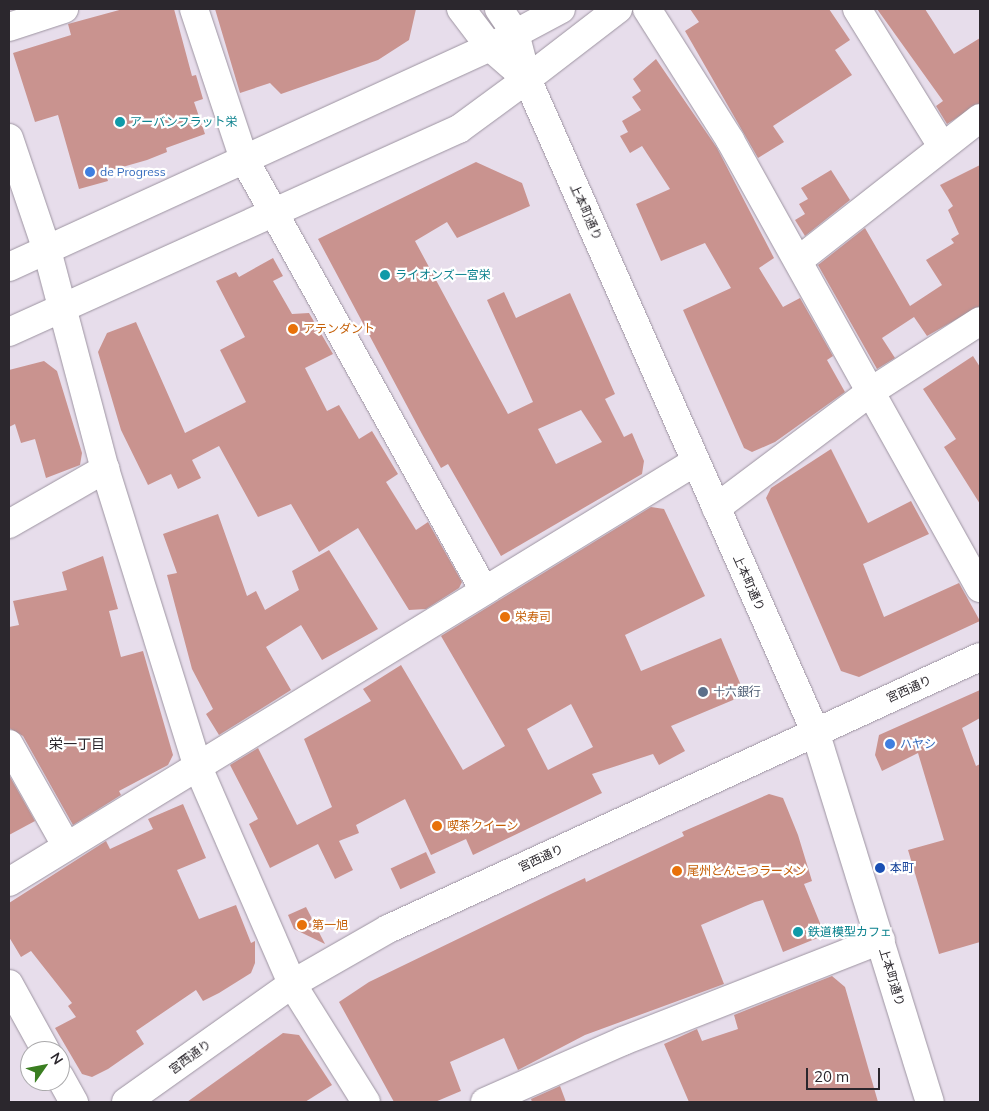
<!DOCTYPE html>
<meta charset="utf-8">
<style>
body{margin:0}
#map{position:relative;width:989px;height:1111px;overflow:hidden;background:#e7ddeb;font-family:Mulish,"Noto Sans JP",sans-serif}
div>[style]{position:absolute}
.building>*{inset:0;background:#c9938f;transform-origin:0 0}
.roads{filter:drop-shadow(0 0 1px #9d94a1) drop-shadow(0 0 1px #9d94a1)}
.minor>*{height:28px;margin:-14px;padding:0 14px;transform-origin:14px;border-radius:14px;background:#fff}
.major>*{height:28px;margin:-14px;padding:0 14px;transform-origin:14px;border-radius:14px;background:#fff}
.highway>*{height:28px;margin:-14px;padding:0 14px;transform-origin:14px;border-radius:14px;background:#fff}
.dots>*{width:14px;height:14px;translate:-50% -50%;box-sizing:border-box;border:2px solid #fff;border-radius:50%}
span{translate:-50% -50%;white-space:nowrap;text-align:center;line-height:1.15;-webkit-text-stroke:4.5px #fff;paint-order:stroke}
.culture-label{font-size:12px;color:#0d838f}
.left{translate:0 -50%;text-align:left}
.shop-label{font-size:12px;color:#366cbe}
.street-label{font-size:12px;color:#2b272d}
.food-label{font-size:12px;color:#c56008}
.service-label{font-size:12px;color:#4e5e75}
.transit-label{font-size:12px;color:#164399}
.neighbourhood-label{font-size:14px;color:#2b272d}
.frame{position:absolute;inset:0;border:10px solid #2b272d;pointer-events:none}
.north{position:absolute;left:20px;top:1041px;width:50px;height:50px;box-sizing:border-box;background:#fff;border:1px solid #aaa9ab;border-radius:50%;rotate:57deg;font-size:14px;font-weight:700;line-height:20px;text-align:center;color:#2b272d}
.north::after{content:'';display:block;margin:auto;width:18px;height:22px;background:#3a7e21;clip-path:polygon(50% 0,100% 100%,50% 72%,0 100%)}
.scale{position:absolute;left:806px;top:1068px;width:74px;height:22px;box-sizing:border-box;border:2px solid #2b272d;border-top:0;padding-left:6px;font-size:15px;line-height:18px;white-space:nowrap;color:#2b272d;-webkit-text-stroke:4px #fff;paint-order:stroke}
</style>
<div id="map">
<div class="building">
<i style="clip-path:polygon(123px 9px,174px 9px,192px 76px,196px 75px,203px 99px,194px 102px,205px 134px,166px 148px,167px 152px,147px 160px,105px 172px,108px 181px,79px 189px,58px 115px,35px 122px,13px 53px,71px 35px,68px 24px)"></i>
<i style="clip-path:polygon(215px 9px,416px 9px,409px 40px,378px 60px,281px 94px,270px 83px,240px 93px)"></i>
<i style="clip-path:polygon(690px 9px,829px 9px,850px 40px,835px 50px,852px 75px,773px 126px,784px 142px,758px 158px,685px 31px,699px 22px)"></i>
<i style="clip-path:polygon(877px 9px,925px 9px,954px 54px,980px 38px,980px 103px,947px 124px,936px 106px,943px 101px)"></i>
<i style="clip-path:polygon(656px 59px,717px 148px,774px 258px,759px 268px,783px 307px,800px 298px,833px 356px,827px 360px,845px 392px,775px 442px,752px 452px,744px 448px,683px 310px,731px 288px,705px 243px,661px 261px,636px 204px,670px 189px,642px 146px,630px 153px,620px 136px,628px 132px,622px 121px,641px 110px,632px 97px,641px 91px,633px 79px)"></i>
<i style="clip-path:polygon(evenodd,476px 162px,522px 183px,530px 206px,457px 238px,447px 222px,415px 241px,508px 414px,533px 402px,487px 300px,504px 292px,516px 318px,570px 293px,615px 394px,605px 399px,624px 437px,632px 433px,644px 461px,642px 474px,501px 556px,448px 464px,441px 468px,422px 434px,318px 239px,476px 162px,581px 410px,602px 442px,556px 464px,538px 429px,581px 410px)"></i>
<i style="clip-path:polygon(980px 165px,980px 306px,927px 336px,914px 317px,882px 338px,895px 358px,877px 369px,818px 265px,865px 228px,910px 306px,942px 285px,926px 260px,954px 243px,951px 239px,959px 234px,948px 210px,953px 206px,940px 185px)"></i>
<i style="clip-path:polygon(831px 170px,850px 200px,805px 236px,795px 220px,805px 214px,799px 204px,808px 199px,801px 188px)"></i>
<i style="clip-path:polygon(273px 258px,283px 276px,273px 281px,292px 314px,309px 313px,333px 354px,305px 368px,327px 411px,339px 405px,359px 439px,372px 431px,398px 474px,386px 482px,416px 530px,428px 522px,462px 582px,459px 588px,426px 609px,409px 610px,358px 528px,319px 552px,291px 504px,258px 517px,219px 446px,192px 460px,201px 478px,178px 489px,171px 474px,148px 485px,121px 430px,98px 352px,107px 333px,136px 322px,185px 433px,246px 402px,220px 350px,245px 337px,216px 281px,236px 272px,239px 277px)"></i>
<i style="clip-path:polygon(973px 356px,980px 367px,980px 504px,944px 447px,956px 439px,923px 389px)"></i>
<i style="clip-path:polygon(44px 361px,57px 371px,82px 453px,80px 465px,46px 478px,35px 439px,21px 443px,15px 424px,9px 427px,9px 370px)"></i>
<i style="clip-path:polygon(831px 449px,868px 523px,911px 501px,929px 534px,863px 564px,884px 617px,959px 583px,980px 621px,859px 677px,841px 671px,766px 498px,771px 488px)"></i>
<i style="clip-path:polygon(evenodd,651px 507px,664px 509px,705px 596px,625px 635px,641px 671px,721px 638px,745px 695px,671px 726px,685px 751px,659px 765px,653px 754px,592px 774px,602px 793px,473px 855px,466px 839px,431px 855px,405px 799px,356px 825px,359px 833px,339px 841px,353px 870px,335px 879px,318px 844px,270px 868px,249px 824px,258px 819px,230px 765px,258px 748px,297px 825px,332px 807px,304px 739px,371px 701px,363px 689px,401px 665px,463px 770px,505px 746px,441px 636px,651px 507px,571px 704px,593px 747px,548px 770px,527px 729px,571px 704px)"></i>
<i style="clip-path:polygon(218px 514px,247px 596px,256px 591px,265px 610px,299px 590px,292px 571px,329px 550px,378px 629px,322px 660px,301px 625px,266px 647px,291px 690px,219px 735px,206px 714px,213px 709px,192px 669px,167px 575px,177px 573px,163px 534px)"></i>
<i style="clip-path:polygon(103px 556px,118px 609px,109px 611px,121px 657px,143px 651px,173px 755px,168px 765px,119px 791px,121px 795px,73px 825px,23px 736px,9px 728px,9px 627px,19px 625px,13px 601px,67px 590px,62px 572px)"></i>
<i style="clip-path:polygon(980px 690px,980px 718px,962px 728px,976px 766px,980px 764px,980px 942px,939px 954px,908px 850px,944px 840px,918px 753px,882px 771px,875px 755px,879px 735px)"></i>
<i style="clip-path:polygon(9px 775px,35px 821px,9px 835px)"></i>
<i style="clip-path:polygon(769px 794px,783px 798px,798px 835px,812px 881px,804px 884px,822px 928px,820px 937px,783px 952px,763px 900px,755px 902px,701px 925px,724px 984px,585px 1035px,518px 1070px,504px 1038px,450px 1062px,461px 1091px,435px 1102px,394px 1102px,339px 1002px,369px 982px,553px 893px,585px 878px,586px 882px,684px 836px,682px 832px)"></i>
<i style="clip-path:polygon(183px 804px,206px 858px,177px 870px,199px 919px,236px 905px,251px 943px,255px 941px,255px 963px,251px 973px,219px 993px,203px 1001px,196px 990px,136px 1031px,144px 1044px,108px 1069px,92px 1077px,82px 1074px,55px 1028px,76px 1017px,68px 1006px,72px 1003px,31px 951px,21px 957px,9px 937px,9px 903px,106px 841px,110px 849px,153px 829px,148px 819px)"></i>
<i style="left:426px;top:852px;width:23px;height:39px;rotate:65deg"></i>
<i style="clip-path:polygon(306px 907px,325px 944px,294px 929px,288px 915px)"></i>
<i style="clip-path:polygon(832px 976px,845px 987px,878px 1102px,689px 1102px,664px 1044px,697px 1029px,702px 1041px,738px 1029px,734px 1015px)"></i>
<i style="clip-path:polygon(283px 1033px,299px 1035px,332px 1085px,305px 1102px,187px 1102px)"></i>
<i style="clip-path:polygon(560px 1086px,566px 1102px,532px 1102px,531px 1099px)"></i>
</div>
<div class="roads">
<div class="minor">
<i style="left:194px;top:9px;width:158px;rotate:71.6deg"></i>
<i style="left:244px;top:159px;width:493px;rotate:60.9deg"></i>
<i style="left:647px;top:9px;width:155px;rotate:57.6deg"></i>
<i style="left:730px;top:140px;width:513px;rotate:60.84deg"></i>
<i style="left:857px;top:9px;width:161px;rotate:58.2deg"></i>
<i style="left:9px;top:27px;width:58px;rotate:-18.1deg"></i>
<i style="left:9px;top:138px;width:118px;rotate:71.3deg"></i>
<i style="left:47px;top:250px;width:227px;rotate:75.2deg"></i>
<i style="left:105px;top:469px;width:310px;rotate:72.7deg"></i>
<i style="left:197px;top:765px;width:239px;rotate:66.5deg"></i>
<i style="left:292px;top:984px;width:139px;rotate:57.9deg"></i>
<i style="left:799px;top:260px;width:230px;rotate:-38.1deg"></i>
<i style="left:9px;top:267px;width:529px;rotate:-24.58deg"></i>
<i style="left:9px;top:332px;width:494px;rotate:-24.3deg"></i>
<i style="left:459px;top:129px;width:84px;rotate:-36.3deg"></i>
<i style="left:716px;top:508px;width:196px;rotate:-36.9deg"></i>
<i style="left:873px;top:390px;width:127px;rotate:-32.8deg"></i>
<i style="left:9px;top:524px;width:111px;rotate:-29.8deg"></i>
<i style="left:9px;top:744px;width:116px;rotate:60.6deg"></i>
<i style="left:9px;top:882px;width:804px;rotate:-31.48deg"></i>
<i style="left:9px;top:984px;width:77px;rotate:61.1deg"></i>
<i style="left:60px;top:1077px;width:29px;rotate:61deg"></i>
<i style="left:126px;top:1102px;width:204px;rotate:-35.4deg"></i>
<i style="left:292px;top:984px;width:111px;rotate:-29.8deg"></i>
<i style="left:388px;top:929px;width:651px;rotate:-24.68deg"></i>
<i style="left:485px;top:1102px;width:151px;rotate:-23.8deg"></i>
<i style="left:623px;top:1041px;width:277px;rotate:-21.4deg"></i>
</div>
<div class="major">
<i style="left:494px;top:45px;width:76px;rotate:-28.2deg"></i>
<i style="left:527px;top:79px;width:115px;rotate:-37.6deg"></i>
</div>
<div class="highway">
<i style="left:461px;top:9px;width:48px;rotate:52.7deg"></i>
<i style="left:490px;top:47px;width:49px;rotate:40.9deg"></i>
<i style="left:499px;top:9px;width:29px;rotate:56deg"></i>
<i style="left:515px;top:33px;width:48px;rotate:75.4deg"></i>
<i style="left:527px;top:79px;width:713px;rotate:66.17deg"></i>
<i style="left:815px;top:731px;width:388px;rotate:72.8deg"></i>
</div>
</div>
<div class="dots">
<i style="left:120px;top:122px;background:#0f9aa8"></i>
<i style="left:90px;top:172px;background:#3f7fe0"></i>
<i style="left:385px;top:275px;background:#0f9aa8"></i>
<i style="left:293px;top:329px;background:#e8710a"></i>
<i style="left:505px;top:617px;background:#e8710a"></i>
<i style="left:703px;top:692px;background:#5c6f8a"></i>
<i style="left:890px;top:744px;background:#3f7fe0"></i>
<i style="left:437px;top:826px;background:#e8710a"></i>
<i style="left:880px;top:868px;background:#1a4fb4"></i>
<i style="left:677px;top:871px;background:#e8710a"></i>
<i style="left:302px;top:925px;background:#e8710a"></i>
<i style="left:798px;top:932px;background:#0f9aa8"></i>
</div>
<div class="culture-label">
<span class="left" style="left:130px;top:122px">アーバンフラット栄</span>
<span class="left" style="left:395px;top:275px">ライオンズ一宮栄</span>
<span class="left" style="left:808px;top:932px">鉄道模型カフェ</span>
</div>
<div class="shop-label">
<span class="left" style="left:100px;top:172px">de Progress</span>
<span class="left" style="left:900px;top:744px">ハヤシ</span>
</div>
<div class="street-label">
<span style="left:586px;top:212px;rotate:66deg">上本町通り</span>
<span style="left:749px;top:583px;rotate:66deg">上本町通り</span>
<span style="left:909px;top:689px;rotate:-24deg">宮西通り</span>
<span style="left:541px;top:858px;rotate:-25deg">宮西通り</span>
<span style="left:892px;top:977px;rotate:73deg">上本町通り</span>
<span style="left:190px;top:1057px;rotate:-36deg">宮西通り</span>
</div>
<div class="food-label">
<span class="left" style="left:303px;top:329px">アテンダント</span>
<span class="left" style="left:515px;top:617px">栄寿司</span>
<span class="left" style="left:447px;top:826px">喫茶クイーン</span>
<span class="left" style="left:687px;top:871px">尾州とんこつラーメン</span>
<span class="left" style="left:312px;top:925px">第一旭</span>
</div>
<div class="service-label">
<span class="left" style="left:713px;top:692px">十六銀行</span>
</div>
<div class="transit-label">
<span class="left" style="left:890px;top:868px">本町</span>
</div>
<div class="neighbourhood-label">
<span style="left:77px;top:744px">栄一丁目</span>
</div>
<div class="frame"></div>
<div class="north">N</div>
<div class="scale">20 m</div>
</div>
